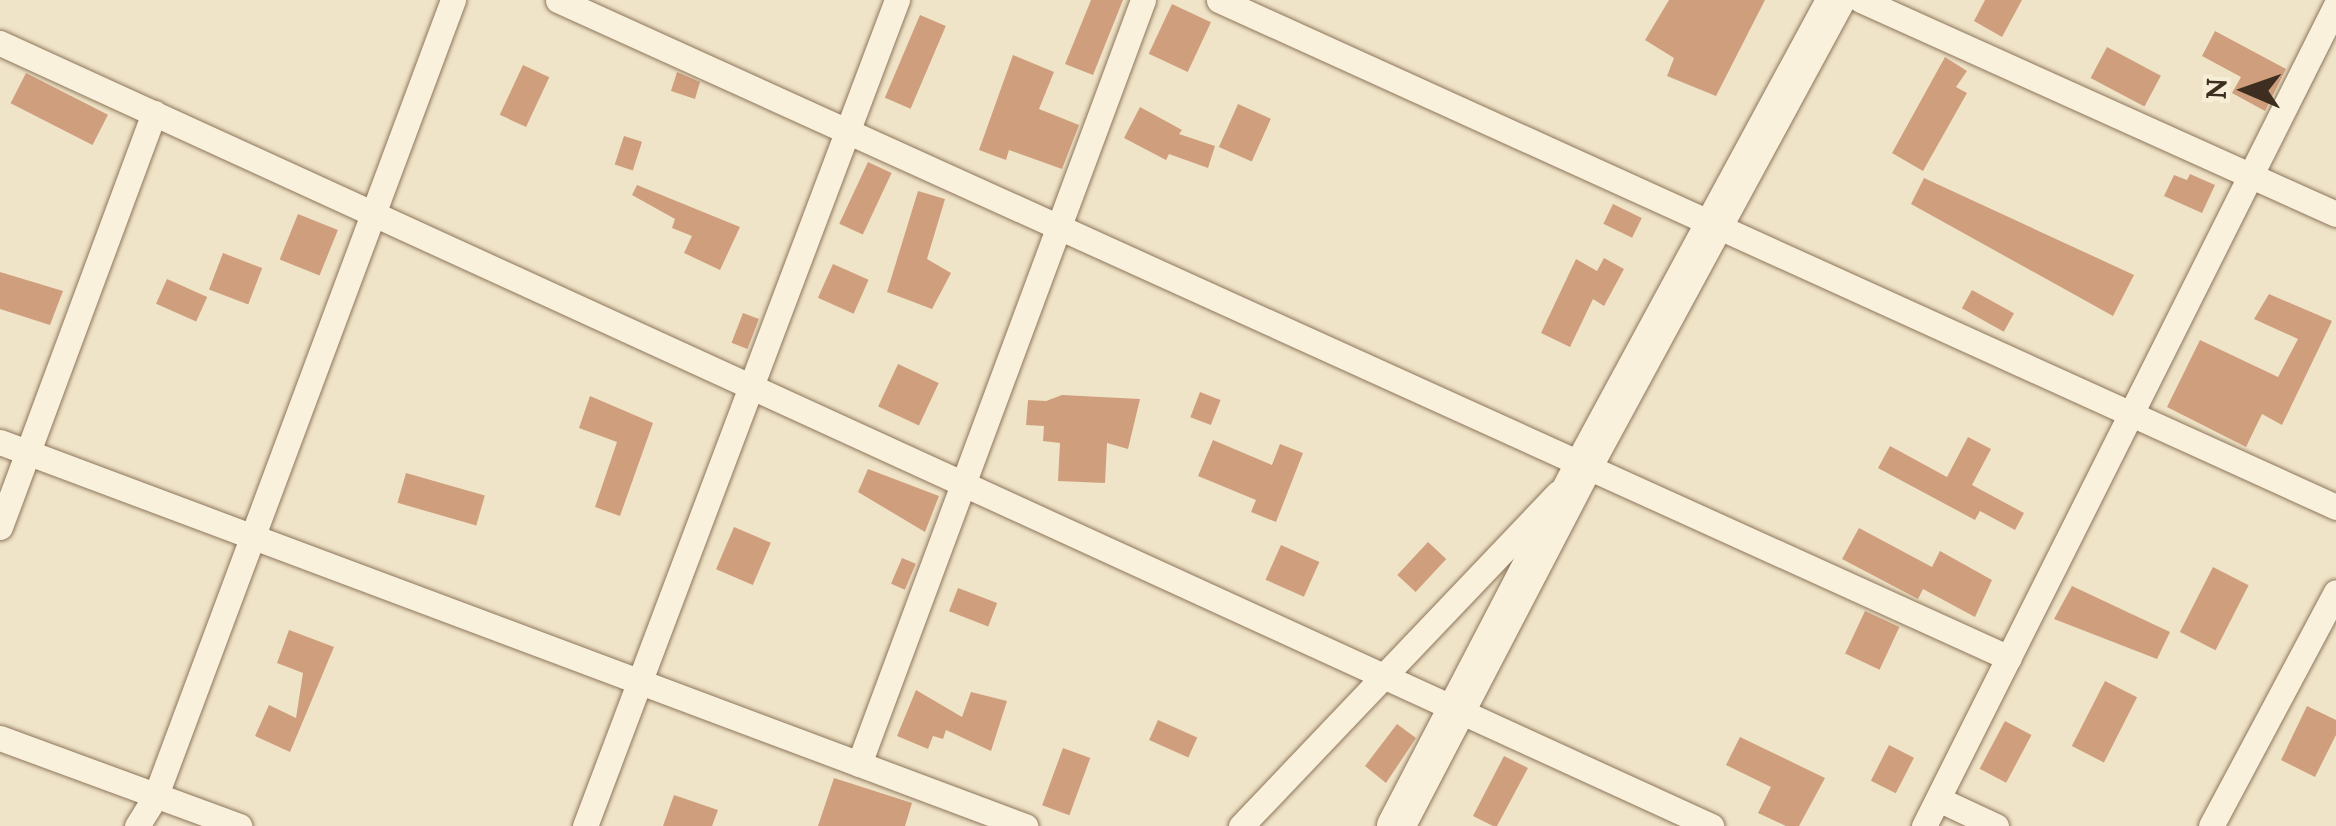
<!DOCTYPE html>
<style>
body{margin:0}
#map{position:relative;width:2336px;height:826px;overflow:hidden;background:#f0e4c8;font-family:Lora,serif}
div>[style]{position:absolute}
.building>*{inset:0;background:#cf9f7d;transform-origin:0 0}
.roads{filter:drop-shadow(0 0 2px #8d765c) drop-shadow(0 0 2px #8d765c)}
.street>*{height:25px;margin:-12.5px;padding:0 12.5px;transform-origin:12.5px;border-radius:12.5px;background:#faf1dc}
.secondary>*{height:38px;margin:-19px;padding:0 19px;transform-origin:19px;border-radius:19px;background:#faf1dc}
span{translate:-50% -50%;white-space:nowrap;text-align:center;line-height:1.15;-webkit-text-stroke:10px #f7eed8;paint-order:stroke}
.north{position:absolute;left:2196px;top:40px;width:100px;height:100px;-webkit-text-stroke:8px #f7eed8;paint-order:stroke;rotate:272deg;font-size:28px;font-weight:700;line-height:40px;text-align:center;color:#3d2e20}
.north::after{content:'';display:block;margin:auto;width:35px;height:45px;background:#3d2e20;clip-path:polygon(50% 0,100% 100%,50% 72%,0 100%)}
</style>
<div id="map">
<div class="building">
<i style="clip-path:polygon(1091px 0,1123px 0,1093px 75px,1065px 64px)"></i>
<i style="clip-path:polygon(1669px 0,1765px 0,1716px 96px,1667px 76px,1674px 58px,1645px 40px)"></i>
<i style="clip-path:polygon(1985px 0,2022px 0,2002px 37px,1974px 21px)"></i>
<i style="left:1172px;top:4px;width:43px;height:55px;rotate:25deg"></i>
<i style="left:920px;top:15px;width:28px;height:90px;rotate:23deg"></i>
<i style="clip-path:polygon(2215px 31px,2286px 69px,2265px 111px,2232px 93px,2241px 77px,2202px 56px)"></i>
<i style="left:2107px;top:47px;width:61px;height:35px;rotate:28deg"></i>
<i style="clip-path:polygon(1013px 55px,1054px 72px,1039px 109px,1079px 125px,1062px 169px,1009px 150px,1006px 160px,979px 150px)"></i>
<i style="clip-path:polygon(1945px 57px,1967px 71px,1956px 87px,1967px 93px,1923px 171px,1892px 153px)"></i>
<i style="left:523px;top:65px;width:29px;height:55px;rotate:25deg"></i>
<i style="clip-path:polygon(677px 72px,700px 82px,695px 99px,671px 91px)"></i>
<i style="left:26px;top:73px;width:92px;height:34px;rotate:27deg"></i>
<i style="left:1238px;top:104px;width:36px;height:47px;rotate:24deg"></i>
<i style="clip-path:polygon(1140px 107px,1182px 130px,1179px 134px,1215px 146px,1208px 168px,1169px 154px,1166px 160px,1124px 138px)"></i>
<i style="left:624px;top:136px;width:19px;height:30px;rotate:18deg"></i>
<i style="left:868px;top:162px;width:26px;height:68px;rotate:25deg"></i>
<i style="clip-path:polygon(2190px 174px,2215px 185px,2202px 213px,2164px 196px,2174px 175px,2187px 180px)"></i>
<i style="clip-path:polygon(1924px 178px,2134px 275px,2113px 316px,1911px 204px)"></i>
<i style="clip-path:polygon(637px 185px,740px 227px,720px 270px,684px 253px,692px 236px,672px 228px,675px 219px,632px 195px)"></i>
<i style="clip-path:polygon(918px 191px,945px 199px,927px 259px,951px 273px,932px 309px,887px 292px)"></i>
<i style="left:1613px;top:204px;width:32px;height:22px;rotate:26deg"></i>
<i style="left:298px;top:214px;width:43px;height:49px;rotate:22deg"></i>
<i style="left:223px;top:253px;width:42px;height:39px;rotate:21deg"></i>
<i style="clip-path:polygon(1604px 258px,1624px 269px,1604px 306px,1593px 299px,1570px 347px,1541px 333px,1576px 259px,1597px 271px)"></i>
<i style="left:833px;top:264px;width:39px;height:37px;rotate:24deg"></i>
<i style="clip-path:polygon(0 272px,63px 291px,50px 325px,0 309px)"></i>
<i style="left:167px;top:279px;width:44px;height:27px;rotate:24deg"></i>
<i style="left:1972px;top:290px;width:48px;height:21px;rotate:29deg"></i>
<i style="clip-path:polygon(2269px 294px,2332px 321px,2282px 425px,2262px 414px,2246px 447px,2167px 407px,2200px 340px,2278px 377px,2298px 339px,2254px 319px)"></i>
<i style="left:743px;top:313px;width:17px;height:32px;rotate:21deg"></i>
<i style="left:898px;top:364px;width:45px;height:47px;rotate:25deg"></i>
<i style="left:1200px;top:392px;width:22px;height:27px;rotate:21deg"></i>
<i style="clip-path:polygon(1062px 395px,1140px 399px,1128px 449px,1107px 443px,1105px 483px,1058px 481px,1060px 443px,1043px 441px,1044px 426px,1026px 425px,1028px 400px,1046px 401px)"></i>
<i style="clip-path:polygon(590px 396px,653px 423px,620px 516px,595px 507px,617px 442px,579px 428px)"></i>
<i style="clip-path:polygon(1968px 437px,1991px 449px,1972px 485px,2024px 513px,2015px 530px,1980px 511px,1975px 520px,1878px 468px,1890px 446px,1947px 477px)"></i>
<i style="clip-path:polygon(1213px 440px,1272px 465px,1280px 444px,1303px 453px,1276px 522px,1251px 512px,1256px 500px,1198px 476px)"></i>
<i style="clip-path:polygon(868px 469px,939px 496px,925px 532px,858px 492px)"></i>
<i style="left:406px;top:473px;width:82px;height:31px;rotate:16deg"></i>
<i style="left:734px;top:527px;width:40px;height:46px;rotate:23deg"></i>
<i style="clip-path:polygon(1859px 528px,1932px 567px,1940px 551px,1992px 580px,1975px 617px,1923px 589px,1918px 599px,1842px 559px)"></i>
<i style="left:1428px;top:542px;width:25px;height:45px;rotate:43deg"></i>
<i style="left:1281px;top:545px;width:42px;height:38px;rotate:24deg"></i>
<i style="left:902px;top:558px;width:15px;height:28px;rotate:23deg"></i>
<i style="left:2213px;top:567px;width:40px;height:73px;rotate:27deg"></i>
<i style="clip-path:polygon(2072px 586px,2170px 632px,2157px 659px,2054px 619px)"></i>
<i style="left:958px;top:588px;width:42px;height:25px;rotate:21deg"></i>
<i style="left:1865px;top:611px;width:38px;height:47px;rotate:25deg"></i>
<i style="clip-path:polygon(289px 630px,334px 647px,290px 752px,255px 736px,269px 705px,296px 718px,303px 673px,277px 663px)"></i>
<i style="left:2105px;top:681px;width:36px;height:73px;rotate:27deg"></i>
<i style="clip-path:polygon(916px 690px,962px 717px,971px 692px,1007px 701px,991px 751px,946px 730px,943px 739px,933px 736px,928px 749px,897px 736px)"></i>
<i style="clip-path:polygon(2307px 706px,2336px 720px,2336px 735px,2315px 777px,2281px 760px)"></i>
<i style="left:1158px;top:720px;width:43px;height:22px;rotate:24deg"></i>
<i style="left:2005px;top:721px;width:30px;height:54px;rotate:28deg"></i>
<i style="clip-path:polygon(1397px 724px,1416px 738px,1386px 783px,1365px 766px)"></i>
<i style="clip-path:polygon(1740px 737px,1825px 778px,1799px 826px,1786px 826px,1758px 813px,1771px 787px,1726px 765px)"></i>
<i style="left:1889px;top:745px;width:28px;height:40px;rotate:27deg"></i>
<i style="left:1063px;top:748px;width:29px;height:61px;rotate:20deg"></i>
<i style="clip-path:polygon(1504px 756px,1528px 768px,1497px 826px,1493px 826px,1473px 816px)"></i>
<i style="clip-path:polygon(834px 778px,912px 803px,905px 826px,818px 826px)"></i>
<i style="clip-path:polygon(674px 795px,718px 810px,712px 826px,663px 826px)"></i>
</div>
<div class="roads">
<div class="street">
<i style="left:558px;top:0;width:1593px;rotate:24.39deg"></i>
<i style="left:1219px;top:0;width:1227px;rotate:24.41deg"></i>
<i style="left:1861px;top:0;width:521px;rotate:24.25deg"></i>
<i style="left:0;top:43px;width:1882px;rotate:24.59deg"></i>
<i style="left:0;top:442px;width:1095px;rotate:20.54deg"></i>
<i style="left:0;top:527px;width:442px;rotate:-69.6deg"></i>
<i style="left:0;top:738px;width:255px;rotate:20.2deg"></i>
<i style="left:859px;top:764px;width:815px;rotate:-69.61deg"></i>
<i style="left:1938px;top:799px;width:64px;rotate:25deg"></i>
<i style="left:137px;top:826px;width:36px;rotate:-58deg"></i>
<i style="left:156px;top:795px;width:849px;rotate:-69.52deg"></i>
<i style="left:585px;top:826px;width:883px;rotate:-69.31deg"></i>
<i style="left:1241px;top:826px;width:460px;rotate:-46.4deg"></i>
<i style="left:1924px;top:826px;width:919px;rotate:-63.35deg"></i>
<i style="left:2211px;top:826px;width:265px;rotate:-61.9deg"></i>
</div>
<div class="secondary">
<i style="left:1396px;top:826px;width:407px;rotate:-62.5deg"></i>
<i style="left:1584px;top:465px;width:529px;rotate:-61.55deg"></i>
</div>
</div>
<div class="north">N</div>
</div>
